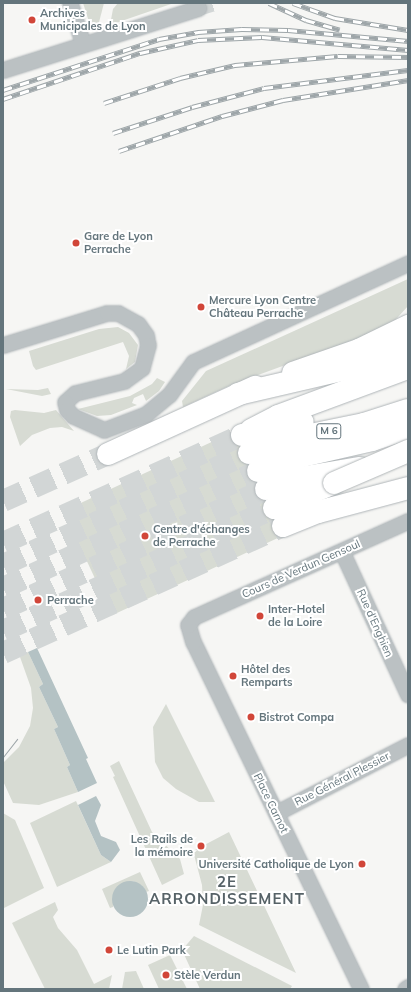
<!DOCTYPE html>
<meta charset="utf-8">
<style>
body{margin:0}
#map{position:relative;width:411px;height:992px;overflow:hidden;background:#f6f6f4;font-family:Mulish,sans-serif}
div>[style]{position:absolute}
.green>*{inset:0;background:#d7dbd3;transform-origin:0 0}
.water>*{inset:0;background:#b4c2c4}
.round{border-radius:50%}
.street-tunnel>*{height:15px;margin-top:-7.5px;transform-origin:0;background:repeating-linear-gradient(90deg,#d2d6d6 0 15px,transparent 0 23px)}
.primary-tunnel>*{height:22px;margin-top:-11px;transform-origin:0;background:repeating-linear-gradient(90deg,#d2d6d6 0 22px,transparent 0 33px)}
.highway-tunnel>*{height:22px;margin-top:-11px;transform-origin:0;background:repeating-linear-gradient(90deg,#d2d6d6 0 22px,transparent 0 33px)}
.roads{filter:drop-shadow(0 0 1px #afb5b8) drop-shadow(0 0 1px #afb5b8)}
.street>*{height:15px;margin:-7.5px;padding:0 7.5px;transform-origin:7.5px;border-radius:7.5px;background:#bbc1c3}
.primary>*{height:22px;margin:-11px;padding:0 11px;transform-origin:11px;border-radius:11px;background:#fff}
.highway>*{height:22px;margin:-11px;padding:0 11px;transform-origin:11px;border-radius:11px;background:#fff}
.tram>*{height:1px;margin:-0.5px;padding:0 0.5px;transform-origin:0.5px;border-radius:0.5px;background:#9ea6a9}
.rail>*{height:4.5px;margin-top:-2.25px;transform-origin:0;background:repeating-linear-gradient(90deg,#fff 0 9px,#9ea6a9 0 18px);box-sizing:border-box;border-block:1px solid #9ea6a9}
.bridges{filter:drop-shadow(0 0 1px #b1b6b8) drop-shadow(0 0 1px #b1b6b8)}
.highway-bridge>*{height:22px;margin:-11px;padding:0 11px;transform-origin:11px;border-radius:11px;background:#fff}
.dots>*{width:11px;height:11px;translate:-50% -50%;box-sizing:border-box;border:2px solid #fff;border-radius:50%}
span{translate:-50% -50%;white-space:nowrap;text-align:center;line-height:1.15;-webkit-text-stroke:4px #fff;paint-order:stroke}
.shield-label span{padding:1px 3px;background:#fff;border:1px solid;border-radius:3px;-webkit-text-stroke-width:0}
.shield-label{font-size:10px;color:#64757c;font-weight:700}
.poi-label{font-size:11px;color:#64757c;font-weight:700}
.left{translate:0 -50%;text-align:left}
.right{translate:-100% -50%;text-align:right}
.street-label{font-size:11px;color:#64757c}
.district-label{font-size:15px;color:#566267;font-weight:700;letter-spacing:1px}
.frame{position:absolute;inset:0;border:4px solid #64757c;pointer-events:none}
</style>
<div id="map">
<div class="green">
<i style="clip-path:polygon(83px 3px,104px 3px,97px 30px,92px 31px)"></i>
<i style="clip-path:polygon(118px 3px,174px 3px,110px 25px,113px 9px)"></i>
<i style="clip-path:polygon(408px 279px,408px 306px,389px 327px,231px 385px,183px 407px,182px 401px,206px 371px)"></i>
<i style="clip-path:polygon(118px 327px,129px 333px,138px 345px,135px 362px,126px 369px,129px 356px,123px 342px,36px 370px,33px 366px,29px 351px,99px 329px)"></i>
<i style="clip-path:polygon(157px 378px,165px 382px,159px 391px,146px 401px,143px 394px,134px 398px,132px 403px,137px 405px,111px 415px,97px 416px,78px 409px,130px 396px,152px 384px)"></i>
<i style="clip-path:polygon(48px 388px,51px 394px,42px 396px,6px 389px,38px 390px)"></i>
<i style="clip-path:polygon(15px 410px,44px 413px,56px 410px,74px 431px,62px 427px,50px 428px,32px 435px,20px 446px,10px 417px,11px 411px)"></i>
<i style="left:233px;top:432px;width:115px;height:187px;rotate:65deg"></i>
<i style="clip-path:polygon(28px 652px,43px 684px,39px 687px,58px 727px,54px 729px,70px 765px,67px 767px,78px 792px,39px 805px,13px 803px,3px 781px,3px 763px,19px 747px,30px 726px,33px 708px,31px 688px,20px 657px)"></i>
<i style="clip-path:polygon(166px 704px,215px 802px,199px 802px,176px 789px,163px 778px,155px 762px,153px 727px)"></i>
<i style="clip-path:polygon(119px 761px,152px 832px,180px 859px,184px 874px,162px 885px,113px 777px,115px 776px,110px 766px)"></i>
<i style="clip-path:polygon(76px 801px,101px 855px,111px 862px,57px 887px,30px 823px)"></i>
<i style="clip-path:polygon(3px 813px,15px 820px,44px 888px,4px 908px)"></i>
<i style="clip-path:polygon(229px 832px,296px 973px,199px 925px,203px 905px,202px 885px,193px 851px)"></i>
<i style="clip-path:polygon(140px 872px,149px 891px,146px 892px,142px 886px,133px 881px,114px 891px,113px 907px,110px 908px,102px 889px)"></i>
<i style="clip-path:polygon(55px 902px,58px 910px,53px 917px,58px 928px,77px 950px,94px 984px,112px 975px,109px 989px,45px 989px,12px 923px)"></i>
<i style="clip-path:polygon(194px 936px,292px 986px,290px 989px,200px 989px,182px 950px)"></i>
<i style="clip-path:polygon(170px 955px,187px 989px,159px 989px,148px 965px)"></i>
<i style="clip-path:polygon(136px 971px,144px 989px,122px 989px,125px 972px)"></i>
</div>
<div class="water">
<i style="clip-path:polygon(37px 648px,88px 758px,86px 759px,97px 783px,78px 792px,67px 767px,70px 765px,54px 729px,58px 727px,39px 687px,43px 684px,28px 652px)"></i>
<i style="clip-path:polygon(96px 796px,101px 805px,95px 821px,101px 836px,116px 842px,120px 850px,111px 862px,101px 855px,78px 805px)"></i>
<i class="round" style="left:112px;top:881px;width:36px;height:36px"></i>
</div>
<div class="street-tunnel">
<i style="left:198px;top:8px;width:17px;rotate:-17deg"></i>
</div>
<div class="primary-tunnel">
<i style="left:3px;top:501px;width:115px;rotate:-24.1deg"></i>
<i style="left:3px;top:543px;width:262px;rotate:-24.3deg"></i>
<i style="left:3px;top:609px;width:289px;rotate:-24.5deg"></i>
<i style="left:3px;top:653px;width:307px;rotate:-24.4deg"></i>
</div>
<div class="highway-tunnel">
<i style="left:3px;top:565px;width:270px;rotate:-24.5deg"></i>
<i style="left:3px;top:588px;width:281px;rotate:-24.6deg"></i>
<i style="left:3px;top:631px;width:298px;rotate:-24.4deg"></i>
</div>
<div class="roads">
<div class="street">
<i style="left:70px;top:3px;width:43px;rotate:72.4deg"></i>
<i style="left:3px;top:70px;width:205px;rotate:-17.6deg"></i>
<i style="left:3px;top:345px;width:109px;rotate:-17.1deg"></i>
<i style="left:107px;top:313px;width:11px"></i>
<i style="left:118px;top:313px;width:23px;rotate:29deg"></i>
<i style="left:138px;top:324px;width:14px;rotate:54deg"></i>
<i style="left:146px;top:335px;width:10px;rotate:79deg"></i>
<i style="left:148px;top:345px;width:24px;rotate:105deg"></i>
<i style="left:142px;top:368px;width:22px;rotate:144deg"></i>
<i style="left:124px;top:381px;width:50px;rotate:166.2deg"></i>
<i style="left:75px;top:393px;width:13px;rotate:138deg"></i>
<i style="left:65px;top:402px;width:8px;rotate:76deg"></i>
<i style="left:67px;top:410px;width:8px;rotate:45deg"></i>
<i style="left:73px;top:416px;width:34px;rotate:24deg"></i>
<i style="left:104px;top:430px;width:45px;rotate:-20.9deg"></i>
<i style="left:146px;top:414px;width:30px;rotate:-40deg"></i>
<i style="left:169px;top:395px;width:41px;rotate:-54deg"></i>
<i style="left:193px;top:362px;width:237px;rotate:-24.7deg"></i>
<i style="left:342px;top:552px;width:157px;rotate:65.2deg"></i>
<i style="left:276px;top:813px;width:148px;rotate:-27.3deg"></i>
<i style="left:361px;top:989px;width:386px;rotate:-115.8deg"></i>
<i style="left:193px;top:642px;width:18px;rotate:-106deg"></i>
<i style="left:188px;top:625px;width:10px;rotate:-53deg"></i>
<i style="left:194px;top:617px;width:235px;rotate:-24.2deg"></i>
<i style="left:405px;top:989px;width:4px;rotate:-34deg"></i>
</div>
<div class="primary">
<i style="left:293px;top:373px;width:70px;rotate:-19.2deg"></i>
<i style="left:359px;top:350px;width:55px;rotate:-26.1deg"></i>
<i style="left:251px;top:430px;width:30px;rotate:-27deg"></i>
<i style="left:278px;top:416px;width:139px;rotate:-20.3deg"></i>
<i style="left:108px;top:454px;width:162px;rotate:-24.5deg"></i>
<i style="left:266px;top:489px;width:30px;rotate:-20deg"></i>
<i style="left:294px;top:479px;width:67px;rotate:-9.5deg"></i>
<i style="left:283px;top:526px;width:38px;rotate:-22deg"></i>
<i style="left:318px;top:512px;width:93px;rotate:-14.9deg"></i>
</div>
<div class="highway">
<i style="left:238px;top:394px;width:137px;rotate:-13.1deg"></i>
<i style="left:371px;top:363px;width:40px;rotate:-23.4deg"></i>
<i style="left:242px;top:435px;width:62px;rotate:-12deg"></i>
<i style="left:249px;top:453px;width:34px;rotate:-21deg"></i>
<i style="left:281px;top:441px;width:85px;rotate:-11.6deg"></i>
<i style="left:364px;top:424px;width:46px;rotate:-17.7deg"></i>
<i style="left:258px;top:471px;width:46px;rotate:-18.8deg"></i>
<i style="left:302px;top:456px;width:72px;rotate:-12.9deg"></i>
<i style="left:372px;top:440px;width:38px;rotate:-18deg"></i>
<i style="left:274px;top:508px;width:65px;rotate:-22.6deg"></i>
</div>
</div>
<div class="tram">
<i style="left:3px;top:757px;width:23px;rotate:-52deg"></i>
</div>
<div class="rail">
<i style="left:269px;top:3px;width:41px;rotate:24.7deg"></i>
<i style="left:306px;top:20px;width:35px;rotate:16deg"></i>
<i style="left:293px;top:3px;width:45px;rotate:19.7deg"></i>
<i style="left:335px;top:18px;width:74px;rotate:9.3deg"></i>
<i style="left:3px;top:90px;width:164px;rotate:-18.1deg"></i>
<i style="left:159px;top:39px;width:40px;rotate:-10deg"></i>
<i style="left:198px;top:32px;width:44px;rotate:-3.9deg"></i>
<i style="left:242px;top:29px;width:46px;rotate:1.2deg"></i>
<i style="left:288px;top:30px;width:121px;rotate:5.2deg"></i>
<i style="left:3px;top:99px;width:145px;rotate:-18.6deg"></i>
<i style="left:140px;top:53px;width:59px;rotate:-12.6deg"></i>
<i style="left:198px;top:40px;width:64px;rotate:-2.7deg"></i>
<i style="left:262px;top:37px;width:147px;rotate:5.1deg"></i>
<i style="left:104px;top:103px;width:80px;rotate:-18.2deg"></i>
<i style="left:180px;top:78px;width:57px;rotate:-13.3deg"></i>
<i style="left:235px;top:65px;width:103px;rotate:-5deg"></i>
<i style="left:338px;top:56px;width:70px;rotate:0.8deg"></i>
<i style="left:113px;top:133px;width:83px;rotate:-18.2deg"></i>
<i style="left:192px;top:107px;width:74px;rotate:-14.8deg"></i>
<i style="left:264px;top:88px;width:145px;rotate:-7.1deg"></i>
<i style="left:119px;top:151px;width:109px;rotate:-18.8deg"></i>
<i style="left:222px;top:116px;width:63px;rotate:-14.7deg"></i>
<i style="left:283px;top:100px;width:127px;rotate:-9.1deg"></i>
</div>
<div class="bridges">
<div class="highway-bridge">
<i style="left:334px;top:483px;width:81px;rotate:-23.4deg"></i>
</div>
</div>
<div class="dots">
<i style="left:32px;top:20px;background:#d14639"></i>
<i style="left:76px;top:243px;background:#d14639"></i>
<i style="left:201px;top:307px;background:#d14639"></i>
<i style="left:145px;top:536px;background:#d14639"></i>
<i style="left:38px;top:600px;background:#d14639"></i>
<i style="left:260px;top:616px;background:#d14639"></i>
<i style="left:233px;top:676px;background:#d14639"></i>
<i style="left:251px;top:717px;background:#d14639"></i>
<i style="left:201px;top:846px;background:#d14639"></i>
<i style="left:362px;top:864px;background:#d14639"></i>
<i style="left:109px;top:950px;background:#d14639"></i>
<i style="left:166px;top:975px;background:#d14639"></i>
</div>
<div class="shield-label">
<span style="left:329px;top:431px">M 6</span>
</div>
<div class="poi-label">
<span class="left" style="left:40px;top:20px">Archives<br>Municipales de Lyon</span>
<span class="left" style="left:84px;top:243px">Gare de Lyon<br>Perrache</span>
<span class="left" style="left:209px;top:307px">Mercure Lyon Centre<br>Château Perrache</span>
<span class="left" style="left:153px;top:536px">Centre d'échanges<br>de Perrache</span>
<span class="left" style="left:47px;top:600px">Perrache</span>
<span class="left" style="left:268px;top:616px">Inter-Hotel<br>de la Loire</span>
<span class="left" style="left:241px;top:676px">Hôtel des<br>Remparts</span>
<span class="left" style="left:259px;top:717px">Bistrot Compa</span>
<span class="right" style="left:193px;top:846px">Les Rails de<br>la mémoire</span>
<span class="right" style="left:354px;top:864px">Université Catholique de Lyon</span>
<span class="left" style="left:117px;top:950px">Le Lutin Park</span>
<span class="left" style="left:174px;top:975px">Stèle Verdun</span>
</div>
<div class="street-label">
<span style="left:301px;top:569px;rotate:-24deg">Cours de Verdun Gensoul</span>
<span style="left:375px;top:623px;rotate:66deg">Rue d'Enghien</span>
<span style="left:342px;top:779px;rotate:-27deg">Rue Général Plessier</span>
<span style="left:271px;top:803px;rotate:64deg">Place Carnot</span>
</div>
<div class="district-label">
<span style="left:227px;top:890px">2E<br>ARRONDISSEMENT</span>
</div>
<div class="frame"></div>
</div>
